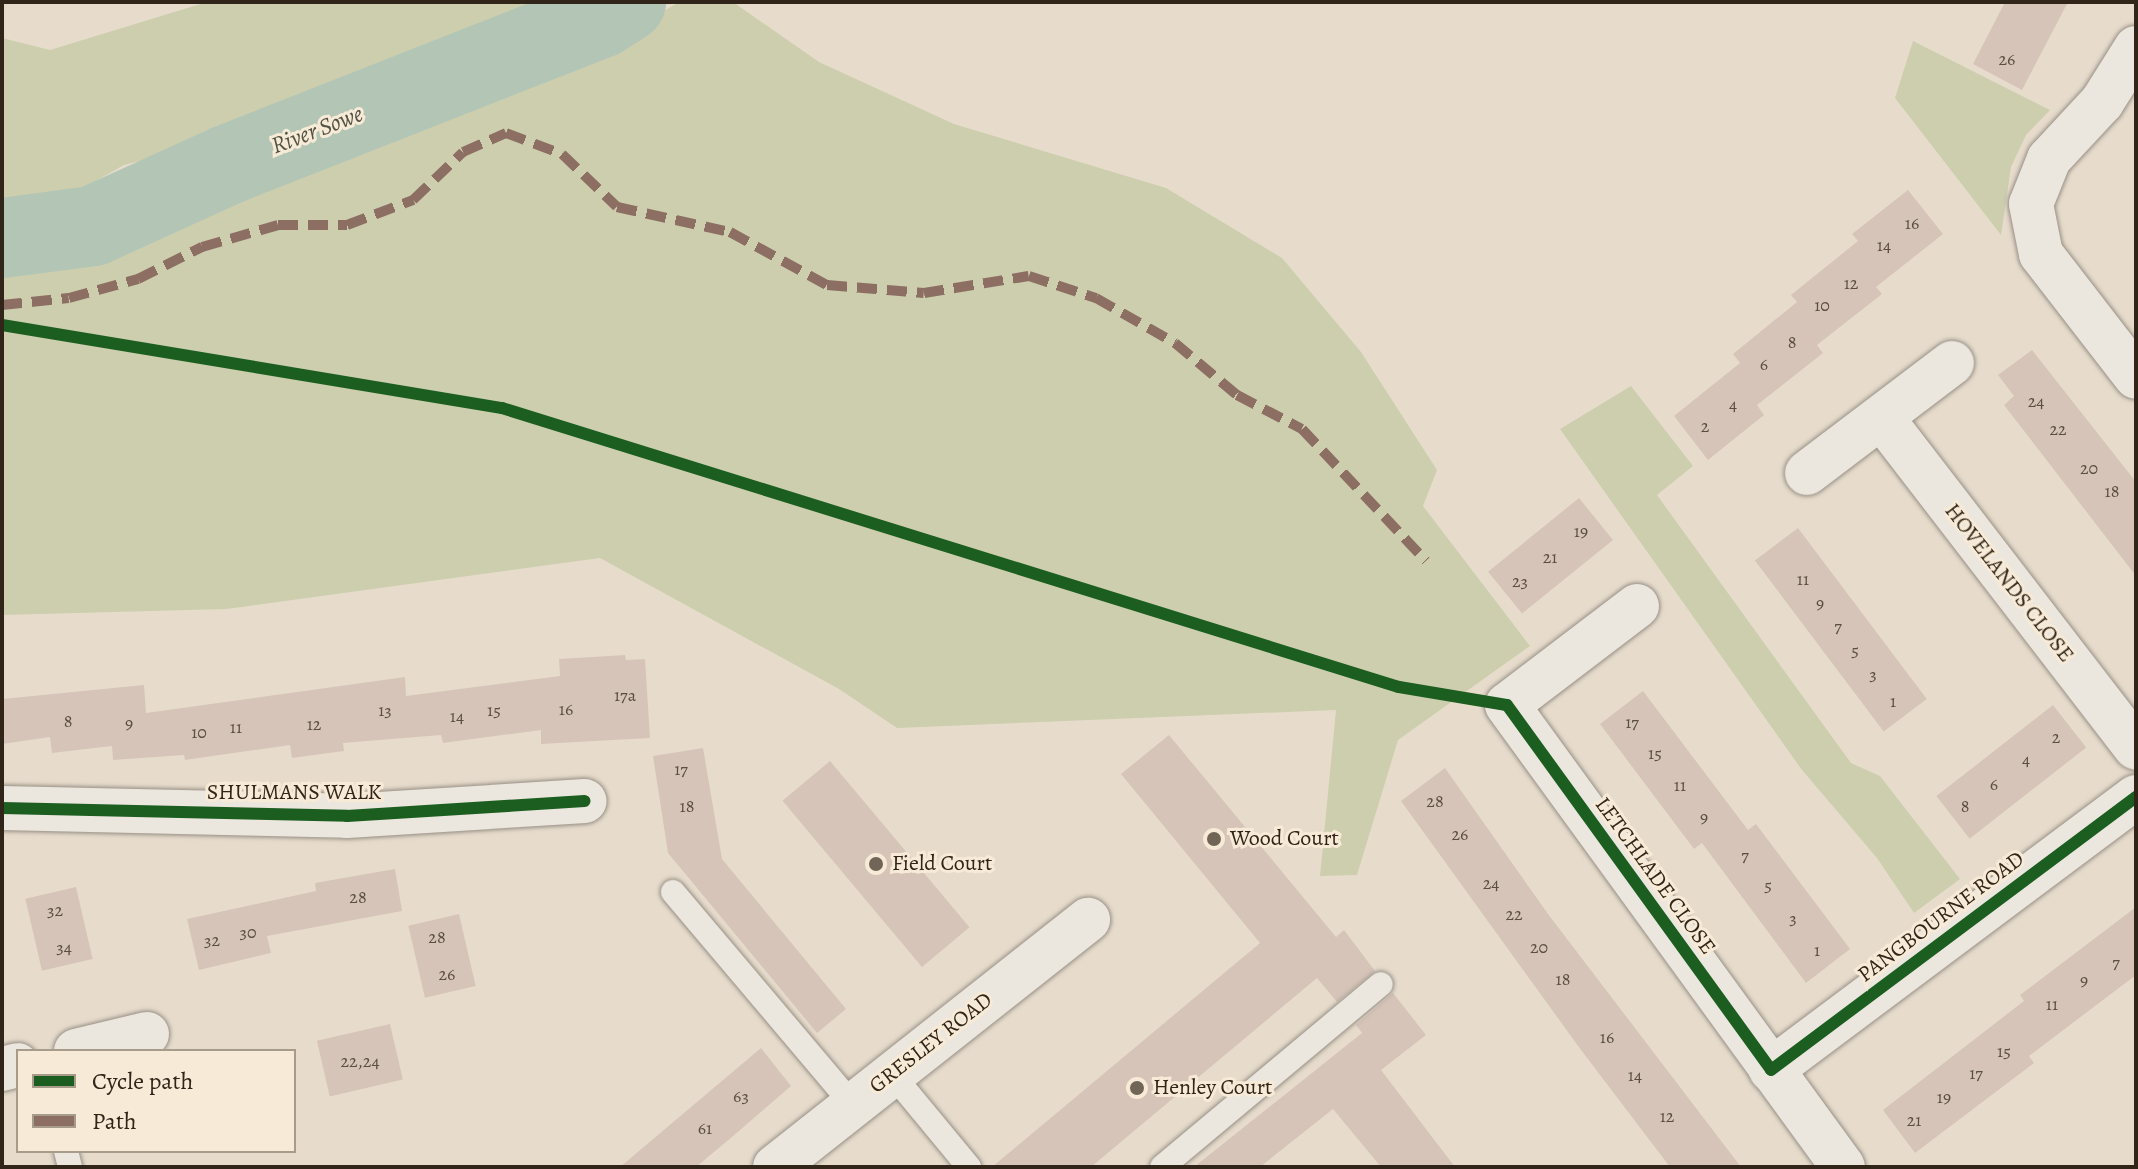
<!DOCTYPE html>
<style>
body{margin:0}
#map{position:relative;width:2138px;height:1169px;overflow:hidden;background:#e7dccc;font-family:Alegreya,serif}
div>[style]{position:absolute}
.green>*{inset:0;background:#ccceae}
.river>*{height:80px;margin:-40px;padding:0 40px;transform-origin:40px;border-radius:40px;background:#b3c6b6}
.building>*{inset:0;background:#d6c4b9;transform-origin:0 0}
.roads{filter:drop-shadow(0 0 2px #989086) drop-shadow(0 0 2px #989086)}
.lane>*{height:24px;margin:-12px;padding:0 12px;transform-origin:12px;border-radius:12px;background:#ebe6de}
.street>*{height:44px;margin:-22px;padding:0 22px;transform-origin:22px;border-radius:22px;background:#ebe6de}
.quiet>*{height:10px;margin-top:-5px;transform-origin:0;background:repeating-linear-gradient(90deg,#8d6e63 0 20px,transparent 0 30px)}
.cycleway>*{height:12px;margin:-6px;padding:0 6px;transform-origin:6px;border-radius:6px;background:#1b5e20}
.dots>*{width:22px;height:22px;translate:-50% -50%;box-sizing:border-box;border:4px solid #f7ead6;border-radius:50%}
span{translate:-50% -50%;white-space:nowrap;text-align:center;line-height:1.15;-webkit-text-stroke:6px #f7ead6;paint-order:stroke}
.number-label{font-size:18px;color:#5a4e41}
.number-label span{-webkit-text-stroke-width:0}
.street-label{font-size:22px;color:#302518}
.poi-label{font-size:22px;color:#302518}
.left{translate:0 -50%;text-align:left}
.water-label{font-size:24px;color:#515344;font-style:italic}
.frame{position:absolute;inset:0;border:4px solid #302518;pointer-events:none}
.legend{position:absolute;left:16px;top:1049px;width:280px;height:104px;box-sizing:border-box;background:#f7ead6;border:2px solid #a79b8a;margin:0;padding:10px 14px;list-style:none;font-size:24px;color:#302518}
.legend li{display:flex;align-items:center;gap:16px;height:40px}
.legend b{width:40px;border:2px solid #a79b8a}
</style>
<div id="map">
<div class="green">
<i style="clip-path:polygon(207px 2px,581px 2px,277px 125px,124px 165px,85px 187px,53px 214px,2px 223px,2px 38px,50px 50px)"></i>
<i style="clip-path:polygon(679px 2px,733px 2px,819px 62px,954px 124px,1166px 188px,1282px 258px,1361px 352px,1437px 470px,1423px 506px,1530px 646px,1398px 740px,1357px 875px,1320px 876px,1336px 710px,897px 728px,839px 689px,600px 558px,227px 609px,2px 615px,2px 265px,104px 253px,465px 106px,538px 67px,609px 44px)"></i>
<i style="clip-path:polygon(1913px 41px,2050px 110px,2026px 135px,2011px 167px,2001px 235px,1895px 98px)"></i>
<i style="clip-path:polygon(1631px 386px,1693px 466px,1657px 495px,1851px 763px,1880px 776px,1960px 879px,1914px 913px,1877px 858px,1802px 770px,1560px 429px)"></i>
</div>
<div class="river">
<i style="left:2px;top:238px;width:92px;rotate:-7.5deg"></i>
<i style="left:93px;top:226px;width:147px;rotate:-24.5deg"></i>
<i style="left:227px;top:165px;width:402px;rotate:-21.5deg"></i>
<i style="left:601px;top:18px;width:30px;rotate:-33deg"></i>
</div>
<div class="building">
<i style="clip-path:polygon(2005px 2px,2068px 2px,2022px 90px,1973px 64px)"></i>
<i style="clip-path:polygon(1908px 190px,1943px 234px,1876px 287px,1882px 294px,1817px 345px,1823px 353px,1757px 405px,1764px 415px,1708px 460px,1674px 416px,1740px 363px,1733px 354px,1797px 302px,1791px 295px,1858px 241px,1852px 234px)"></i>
<i style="clip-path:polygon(2032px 350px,2136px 482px,2136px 576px,2004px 405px,2014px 396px,1998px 375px)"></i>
<i style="left:1579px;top:498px;width:54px;height:117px;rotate:51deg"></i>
<i style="left:1798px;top:528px;width:214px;height:54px;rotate:53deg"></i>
<i style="clip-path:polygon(625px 655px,626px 660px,645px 659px,650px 738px,541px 744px,541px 730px,443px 743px,441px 735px,343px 743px,344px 751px,292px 758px,290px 745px,185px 760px,184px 755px,113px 760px,112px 746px,52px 753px,50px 737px,2px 744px,2px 699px,144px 685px,146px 713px,405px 677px,406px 696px,560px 676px,559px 659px)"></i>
<i style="clip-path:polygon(1643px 691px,1748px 830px,1756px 824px,1850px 949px,1806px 983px,1702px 843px,1694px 849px,1600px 724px)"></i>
<i style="left:2053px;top:705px;width:54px;height:148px;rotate:52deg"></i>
<i style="clip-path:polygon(1169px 735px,1336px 937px,1344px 930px,1375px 971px,1337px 1002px,1317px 978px,1091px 1167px,992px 1167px,1260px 943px,1121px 774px)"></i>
<i style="clip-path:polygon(703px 748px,722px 859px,846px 1009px,817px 1033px,668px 853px,653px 756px)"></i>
<i style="left:830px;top:761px;width:217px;height:62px;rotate:50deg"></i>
<i style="clip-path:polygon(1445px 768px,1548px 914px,1741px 1167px,1670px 1167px,1581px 1050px,1401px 801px)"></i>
<i style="clip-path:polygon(395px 869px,402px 911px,267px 936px,271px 953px,199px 970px,187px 919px,316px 891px,315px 883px)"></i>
<i style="left:76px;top:887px;width:74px;height:52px;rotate:77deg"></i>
<i style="clip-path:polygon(2136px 907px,2136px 975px,2029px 1056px,2034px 1063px,1915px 1153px,1883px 1110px,2024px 1001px,2020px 995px)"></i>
<i style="left:459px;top:914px;width:74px;height:52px;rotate:77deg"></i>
<i style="clip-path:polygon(1393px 993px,1426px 1035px,1381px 1070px,1455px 1167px,1381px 1167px,1333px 1109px,1260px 1167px,1194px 1167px,1362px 1033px,1356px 1025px)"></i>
<i style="left:390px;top:1024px;width:57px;height:75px;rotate:77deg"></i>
<i style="clip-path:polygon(761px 1048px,791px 1086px,732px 1137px,696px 1167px,620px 1167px)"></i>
</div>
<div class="roads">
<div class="lane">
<i style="left:673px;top:892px;width:279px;rotate:49.8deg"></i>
<i style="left:892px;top:1074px;width:121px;rotate:50.4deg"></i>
<i style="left:66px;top:1151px;width:16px;rotate:76deg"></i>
<i style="left:1162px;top:1167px;width:285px;rotate:-39.9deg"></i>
</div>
<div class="street">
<i style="left:2136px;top:48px;width:64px;rotate:122.2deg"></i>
<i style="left:2102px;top:102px;width:78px;rotate:132.9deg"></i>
<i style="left:2049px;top:159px;width:48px;rotate:111.8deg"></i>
<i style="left:2031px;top:204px;width:51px;rotate:78.7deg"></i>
<i style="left:2041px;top:254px;width:155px;rotate:52.3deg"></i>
<i style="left:1882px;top:418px;width:416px;rotate:52.4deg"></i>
<i style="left:1807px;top:473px;width:182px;rotate:-37.2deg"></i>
<i style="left:1637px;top:606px;width:163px;rotate:142.7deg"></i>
<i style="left:1507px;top:705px;width:571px;rotate:53.97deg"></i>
<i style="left:2px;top:808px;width:345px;rotate:1.3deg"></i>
<i style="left:347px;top:816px;width:238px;rotate:-3.6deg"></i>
<i style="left:76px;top:1051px;width:73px;rotate:-13.5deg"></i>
<i style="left:2px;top:1069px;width:16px;rotate:-14deg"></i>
<i style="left:1771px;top:1070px;width:456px;rotate:-36.8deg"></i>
<i style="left:775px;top:1167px;width:399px;rotate:-38.3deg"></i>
</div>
</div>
<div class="quiet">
<i style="left:2px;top:305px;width:67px;rotate:-6deg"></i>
<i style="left:69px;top:298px;width:72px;rotate:-15.4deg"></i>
<i style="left:138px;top:279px;width:72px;rotate:-26.6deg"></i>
<i style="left:202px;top:247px;width:79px;rotate:-16.1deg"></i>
<i style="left:278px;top:225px;width:69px"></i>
<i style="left:347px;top:225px;width:71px;rotate:-20.7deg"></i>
<i style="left:413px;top:200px;width:69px;rotate:-43.8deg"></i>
<i style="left:463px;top:152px;width:47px;rotate:-23.8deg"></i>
<i style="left:506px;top:133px;width:60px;rotate:20.6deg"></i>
<i style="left:562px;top:154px;width:76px;rotate:43.9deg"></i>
<i style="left:617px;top:207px;width:116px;rotate:12.5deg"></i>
<i style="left:730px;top:232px;width:111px;rotate:28.7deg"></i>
<i style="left:827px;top:285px;width:97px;rotate:4.7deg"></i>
<i style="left:924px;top:293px;width:106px;rotate:-9.2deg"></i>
<i style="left:1029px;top:276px;width:71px;rotate:18.2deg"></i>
<i style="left:1096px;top:298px;width:91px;rotate:29.7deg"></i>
<i style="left:1175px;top:343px;width:81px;rotate:40deg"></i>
<i style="left:1237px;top:395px;width:73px;rotate:27.6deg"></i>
<i style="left:1302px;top:429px;width:181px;rotate:46.8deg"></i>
</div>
<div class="cycleway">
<i style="left:2px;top:325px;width:507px;rotate:9.43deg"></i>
<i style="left:502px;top:408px;width:939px;rotate:17.28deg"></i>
<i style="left:1399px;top:687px;width:109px;rotate:9.5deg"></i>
<i style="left:1507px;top:705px;width:450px;rotate:54.1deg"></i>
<i style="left:1771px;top:1070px;width:456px;rotate:-36.8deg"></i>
<i style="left:2px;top:808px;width:345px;rotate:1.3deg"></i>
<i style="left:347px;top:816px;width:238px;rotate:-3.6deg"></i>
</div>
<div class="dots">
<i style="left:1214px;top:839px;background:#706557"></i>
<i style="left:876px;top:864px;background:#706557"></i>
<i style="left:1137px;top:1088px;background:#706557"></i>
</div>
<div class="number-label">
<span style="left:2007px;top:59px">26</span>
<span style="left:1912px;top:223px">16</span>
<span style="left:1884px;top:245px">14</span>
<span style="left:1851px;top:283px">12</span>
<span style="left:1822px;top:305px">10</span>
<span style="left:1792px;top:342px">8</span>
<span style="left:1764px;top:364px">6</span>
<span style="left:2036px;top:401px">24</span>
<span style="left:1733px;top:404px">4</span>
<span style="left:1705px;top:426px">2</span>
<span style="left:2058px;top:429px">22</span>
<span style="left:2089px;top:468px">20</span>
<span style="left:2112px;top:491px">18</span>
<span style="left:1581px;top:531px">19</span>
<span style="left:1550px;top:557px">21</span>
<span style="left:1803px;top:579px">11</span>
<span style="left:1520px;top:581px">23</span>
<span style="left:1820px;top:603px">9</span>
<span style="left:1838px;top:626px">7</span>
<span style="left:1855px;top:650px">5</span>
<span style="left:1873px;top:674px">3</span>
<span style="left:625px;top:695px">17a</span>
<span style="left:1893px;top:701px">1</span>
<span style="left:566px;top:709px">16</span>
<span style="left:385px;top:710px">13</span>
<span style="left:494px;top:710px">15</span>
<span style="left:457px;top:716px">14</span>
<span style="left:68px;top:721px">8</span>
<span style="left:1632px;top:722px">17</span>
<span style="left:129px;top:723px">9</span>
<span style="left:314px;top:724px">12</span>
<span style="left:236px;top:727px">11</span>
<span style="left:199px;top:732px">10</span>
<span style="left:2056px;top:737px">2</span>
<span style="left:1655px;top:753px">15</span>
<span style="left:2026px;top:759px">4</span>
<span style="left:681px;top:769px">17</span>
<span style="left:1994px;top:784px">6</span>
<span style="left:1680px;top:785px">11</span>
<span style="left:1435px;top:801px">28</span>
<span style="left:687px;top:806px">18</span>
<span style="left:1965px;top:806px">8</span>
<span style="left:1704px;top:817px">9</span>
<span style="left:1460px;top:834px">26</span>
<span style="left:1745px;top:855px">7</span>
<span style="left:1491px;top:883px">24</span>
<span style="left:1768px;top:885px">5</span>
<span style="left:358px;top:897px">28</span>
<span style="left:55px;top:910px">32</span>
<span style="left:1514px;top:914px">22</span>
<span style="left:1793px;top:918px">3</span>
<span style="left:248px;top:932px">30</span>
<span style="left:437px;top:937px">28</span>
<span style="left:212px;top:940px">32</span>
<span style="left:64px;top:947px">34</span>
<span style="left:1539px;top:947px">20</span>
<span style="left:1817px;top:950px">1</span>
<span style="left:2116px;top:962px">7</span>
<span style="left:447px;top:974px">26</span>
<span style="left:1563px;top:979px">18</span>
<span style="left:2084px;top:980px">9</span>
<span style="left:2052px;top:1004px">11</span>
<span style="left:1607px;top:1037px">16</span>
<span style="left:2004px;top:1051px">15</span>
<span style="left:360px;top:1061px">22,24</span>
<span style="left:1976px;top:1073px">17</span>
<span style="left:1635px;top:1075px">14</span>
<span style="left:741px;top:1096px">63</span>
<span style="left:1944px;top:1097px">19</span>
<span style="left:1667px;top:1116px">12</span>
<span style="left:1914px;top:1120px">21</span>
<span style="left:705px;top:1128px">61</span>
</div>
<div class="street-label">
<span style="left:2009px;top:583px;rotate:52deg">HOVELANDS CLOSE</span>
<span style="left:294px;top:793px">SHULMANS WALK</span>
<span style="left:1655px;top:876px;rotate:54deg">LETCHLADE CLOSE</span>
<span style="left:1941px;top:917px;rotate:-37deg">PANGBOURNE ROAD</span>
<span style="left:931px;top:1043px;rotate:-38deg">GRESLEY ROAD</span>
</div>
<div class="poi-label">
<span class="left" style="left:1230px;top:839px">Wood Court</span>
<span class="left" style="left:892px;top:864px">Field Court</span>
<span class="left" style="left:1153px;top:1088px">Henley Court</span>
</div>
<div class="water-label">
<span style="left:317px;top:130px;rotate:-21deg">River Sowe</span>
</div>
<div class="frame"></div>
<ul class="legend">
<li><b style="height:10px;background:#1b5e20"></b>Cycle path</li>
<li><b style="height:10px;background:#8d6e63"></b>Path</li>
</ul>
</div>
